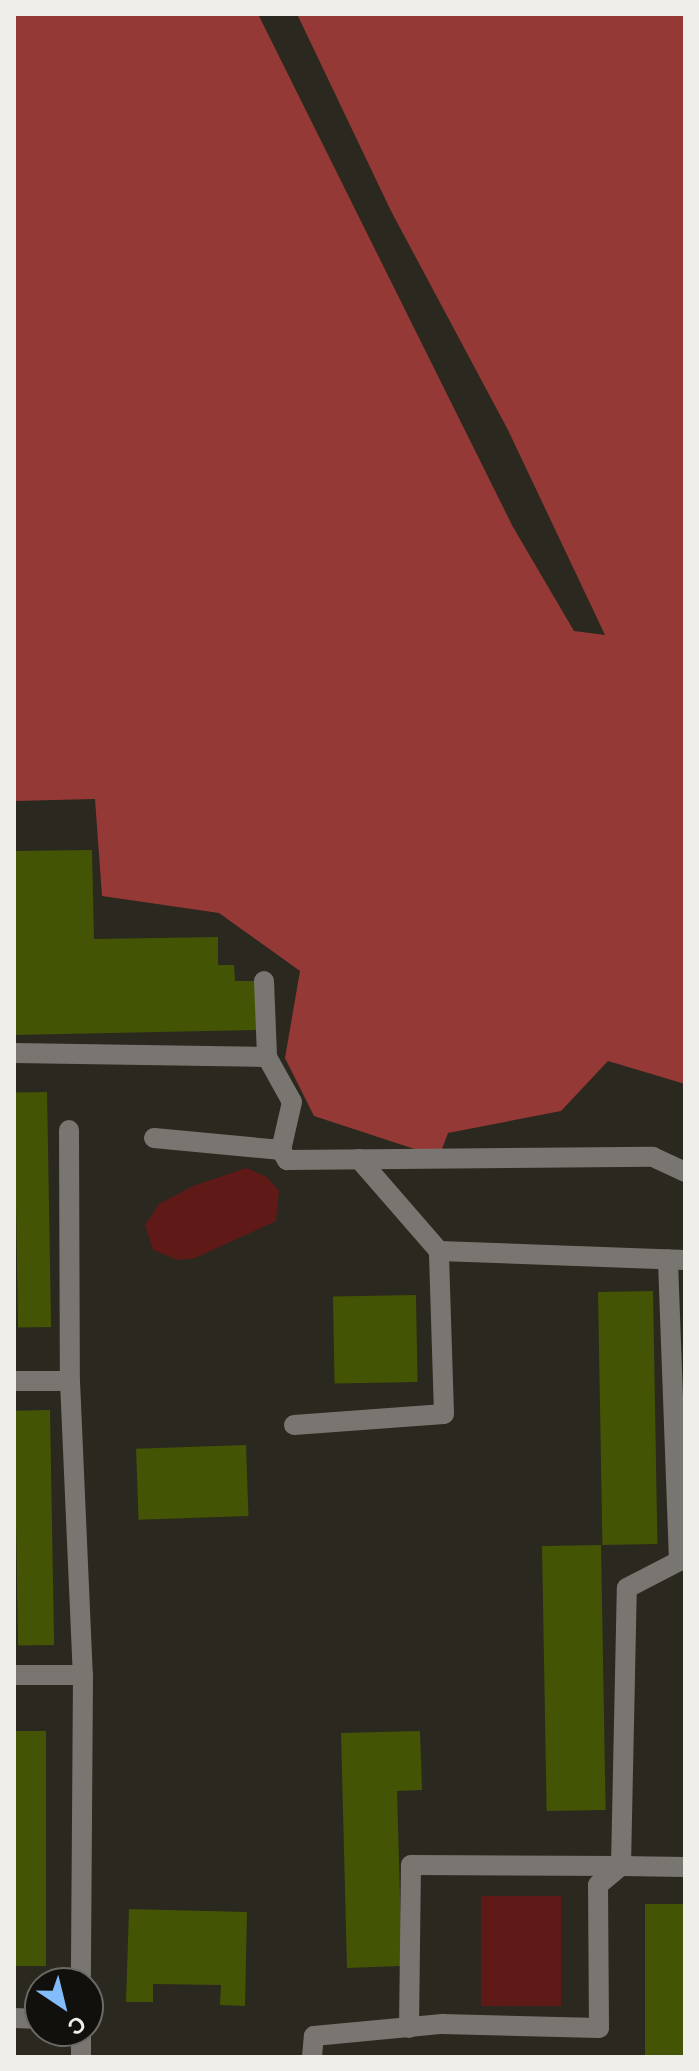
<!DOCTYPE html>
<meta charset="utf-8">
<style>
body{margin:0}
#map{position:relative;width:699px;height:2071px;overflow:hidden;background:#2b281f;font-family:"DM Sans",sans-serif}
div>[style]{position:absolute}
.green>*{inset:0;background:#5f1a18;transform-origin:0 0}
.forest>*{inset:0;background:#943935}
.building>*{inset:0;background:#435405;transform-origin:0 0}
.minor>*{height:20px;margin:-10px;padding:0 10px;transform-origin:10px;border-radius:10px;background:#797571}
span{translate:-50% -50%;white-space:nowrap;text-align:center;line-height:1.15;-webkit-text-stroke:7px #12100d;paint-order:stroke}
.frame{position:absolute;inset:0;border:16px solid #f0eee8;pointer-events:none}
.north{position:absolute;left:24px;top:1967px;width:80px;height:80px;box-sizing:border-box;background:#12100d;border:2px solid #6b6965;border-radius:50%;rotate:145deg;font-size:22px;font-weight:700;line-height:32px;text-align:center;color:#f0eee8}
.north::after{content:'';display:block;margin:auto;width:28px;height:36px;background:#82bcfa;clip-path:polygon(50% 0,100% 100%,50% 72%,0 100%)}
</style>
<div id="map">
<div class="green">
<i style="clip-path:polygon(246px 1168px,267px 1177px,279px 1191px,276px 1221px,195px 1258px,178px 1260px,153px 1250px,145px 1225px,159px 1204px,193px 1186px)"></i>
<i style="left:481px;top:1896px;width:80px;height:110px"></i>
</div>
<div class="forest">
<i style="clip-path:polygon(14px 14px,258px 14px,513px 527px,574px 631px,605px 635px,508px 430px,391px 211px,297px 14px,685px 14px,685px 1084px,608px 1061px,561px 1111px,448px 1133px,439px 1157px,314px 1116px,285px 1058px,300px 971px,219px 913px,102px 896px,95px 799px,14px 801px)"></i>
</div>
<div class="building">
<i style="clip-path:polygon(92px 850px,94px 939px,218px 937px,218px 965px,234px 965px,235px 981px,257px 981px,258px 1030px,14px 1035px,14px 851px)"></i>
<i style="left:47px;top:1092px;width:235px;height:33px;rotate:89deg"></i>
<i style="left:653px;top:1291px;width:253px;height:55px;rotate:89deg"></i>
<i style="left:416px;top:1295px;width:87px;height:83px;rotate:89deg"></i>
<i style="left:50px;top:1410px;width:235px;height:36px;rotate:89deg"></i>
<i style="left:246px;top:1445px;width:71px;height:110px;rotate:88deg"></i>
<i style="left:601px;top:1545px;width:265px;height:59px;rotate:89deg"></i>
<i style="left:14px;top:1731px;width:32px;height:235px"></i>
<i style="clip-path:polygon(420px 1731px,422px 1790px,397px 1791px,402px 1966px,347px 1968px,341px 1733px)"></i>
<i style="left:645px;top:1904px;width:40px;height:153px"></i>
<i style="clip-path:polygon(129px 1909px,247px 1912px,245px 2006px,220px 2005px,221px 1985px,153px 1984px,153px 2002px,126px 2002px)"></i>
</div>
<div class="minor">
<i style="left:264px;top:981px;width:76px;rotate:87.7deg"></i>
<i style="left:267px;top:1057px;width:51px;rotate:60.9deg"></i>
<i style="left:292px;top:1102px;width:49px;rotate:102.9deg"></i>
<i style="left:14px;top:1053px;width:253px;rotate:0.9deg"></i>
<i style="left:69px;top:1130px;width:251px;rotate:89.8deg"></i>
<i style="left:70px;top:1381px;width:294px;rotate:87.5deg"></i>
<i style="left:83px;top:1675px;width:308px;rotate:90.4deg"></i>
<i style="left:154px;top:1138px;width:128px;rotate:5.4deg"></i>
<i style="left:281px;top:1150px;width:12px;rotate:59deg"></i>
<i style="left:287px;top:1160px;width:366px;rotate:-0.5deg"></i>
<i style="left:653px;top:1157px;width:35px;rotate:25deg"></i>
<i style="left:439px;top:1251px;width:246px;rotate:2.1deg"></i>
<i style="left:14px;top:1381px;width:56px"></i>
<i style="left:294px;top:1425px;width:150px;rotate:-4.2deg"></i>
<i style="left:444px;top:1414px;width:163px;rotate:-91.8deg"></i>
<i style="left:439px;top:1251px;width:122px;rotate:-131deg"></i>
<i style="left:14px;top:1675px;width:69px"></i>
<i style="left:14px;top:2018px;width:26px;rotate:2deg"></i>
<i style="left:409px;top:2028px;width:163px;rotate:-89.3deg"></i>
<i style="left:411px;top:1865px;width:210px;rotate:0.3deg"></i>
<i style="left:621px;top:1866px;width:278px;rotate:-88.8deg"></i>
<i style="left:627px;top:1588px;width:59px;rotate:-27.4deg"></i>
<i style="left:679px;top:1561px;width:302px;rotate:-92.1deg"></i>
<i style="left:81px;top:2031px;width:26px;rotate:90deg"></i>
<i style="left:312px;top:2057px;width:21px;rotate:-85deg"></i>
<i style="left:314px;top:2036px;width:129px;rotate:-5.4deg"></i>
<i style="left:442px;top:2024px;width:157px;rotate:1.5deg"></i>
<i style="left:599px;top:2028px;width:143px;rotate:-90.4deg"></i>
<i style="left:598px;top:1885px;width:30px;rotate:-40deg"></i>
<i style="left:621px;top:1866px;width:64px;rotate:0.9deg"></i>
</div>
<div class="frame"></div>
<div class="north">С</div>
</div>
